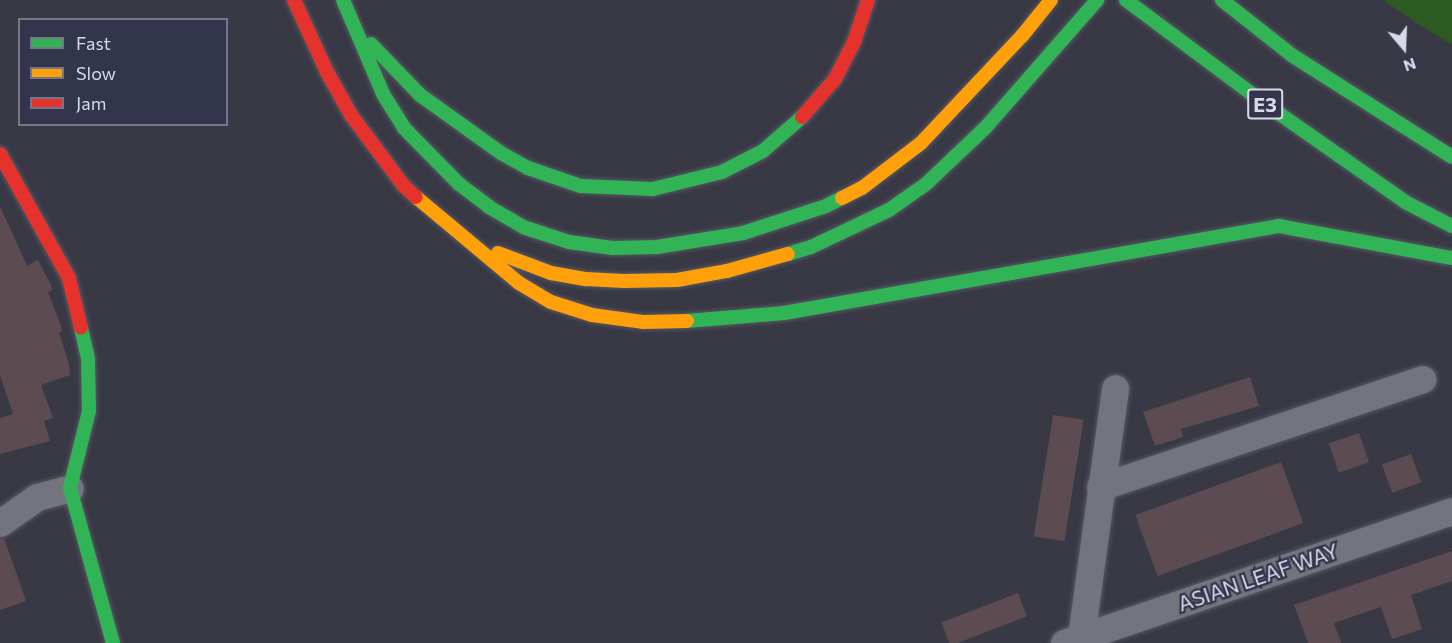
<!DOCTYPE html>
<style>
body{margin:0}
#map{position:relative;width:1452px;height:643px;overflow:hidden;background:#383945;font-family:Commissioner,sans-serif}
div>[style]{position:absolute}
.green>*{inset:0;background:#2d5922}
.building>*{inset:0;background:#5c4c51;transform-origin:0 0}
.roads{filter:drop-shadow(0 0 2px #555761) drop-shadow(0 0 2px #555761)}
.street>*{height:27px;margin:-13.5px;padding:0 13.5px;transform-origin:13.5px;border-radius:13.5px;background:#74747e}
.fast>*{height:14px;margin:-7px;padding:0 7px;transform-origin:7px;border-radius:7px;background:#30b455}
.slow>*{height:14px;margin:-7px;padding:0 7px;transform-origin:7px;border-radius:7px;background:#ff9f0a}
.jam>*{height:14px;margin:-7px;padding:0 7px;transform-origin:7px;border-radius:7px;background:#e5322d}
span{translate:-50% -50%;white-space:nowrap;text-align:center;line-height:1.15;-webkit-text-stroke:4.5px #32354b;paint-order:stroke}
.shield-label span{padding:2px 4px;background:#32354b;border:2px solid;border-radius:4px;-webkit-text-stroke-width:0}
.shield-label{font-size:20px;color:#d8dae9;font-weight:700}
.street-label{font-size:21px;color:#d8dae9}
.legend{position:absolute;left:18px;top:18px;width:210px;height:108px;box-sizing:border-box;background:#32354b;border:2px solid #74778a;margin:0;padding:8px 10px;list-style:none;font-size:18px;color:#d8dae9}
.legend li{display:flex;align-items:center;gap:12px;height:30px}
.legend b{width:30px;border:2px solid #74778a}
.north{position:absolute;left:1374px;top:18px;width:60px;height:60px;-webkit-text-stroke:4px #32354b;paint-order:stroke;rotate:161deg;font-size:16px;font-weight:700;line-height:24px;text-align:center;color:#d8dae9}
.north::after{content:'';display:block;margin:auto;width:21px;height:27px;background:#d8dae9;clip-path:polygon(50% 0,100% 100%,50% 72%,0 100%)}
</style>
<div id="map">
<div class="green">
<i style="clip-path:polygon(1383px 0,1452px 0,1452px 45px,1415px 22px)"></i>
</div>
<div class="building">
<i style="clip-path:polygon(0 206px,27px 266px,38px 260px,51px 285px,52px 290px,48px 292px,60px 323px,62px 331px,59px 333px,69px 364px,70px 375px,41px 385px,53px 418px,44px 421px,50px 441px,0 454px,0 418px,13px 414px,0 375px)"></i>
<i style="clip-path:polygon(1250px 377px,1259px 406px,1181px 429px,1183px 437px,1155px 446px,1143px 412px)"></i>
<i style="left:1053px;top:415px;width:31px;height:123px;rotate:9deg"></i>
<i style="left:1359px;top:433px;width:31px;height:32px;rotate:71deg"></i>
<i style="left:1411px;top:454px;width:30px;height:31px;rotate:70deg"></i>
<i style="left:1281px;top:462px;width:65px;height:155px;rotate:70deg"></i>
<i style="clip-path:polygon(4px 538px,26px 601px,0 610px,0 539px)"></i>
<i style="clip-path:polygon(1452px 551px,1452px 581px,1411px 595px,1422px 629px,1392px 639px,1381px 607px,1334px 623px,1341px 643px,1308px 643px,1294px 605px)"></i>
<i style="left:1018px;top:593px;width:25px;height:82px;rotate:69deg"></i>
</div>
<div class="roads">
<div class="street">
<i style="left:1100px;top:487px;width:340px;rotate:-18.5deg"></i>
<i style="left:0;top:523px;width:45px;rotate:-35.1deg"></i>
<i style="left:37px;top:497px;width:34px;rotate:-15deg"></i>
<i style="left:1081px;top:637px;width:251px;rotate:-82.2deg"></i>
<i style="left:1064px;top:643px;width:410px;rotate:-18.8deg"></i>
</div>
<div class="fast">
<i style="left:343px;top:0;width:102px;rotate:66.9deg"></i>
<i style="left:383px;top:94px;width:40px;rotate:58deg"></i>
<i style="left:404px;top:128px;width:78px;rotate:45.5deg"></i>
<i style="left:459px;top:184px;width:38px;rotate:37deg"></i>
<i style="left:489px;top:207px;width:39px;rotate:30deg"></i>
<i style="left:523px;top:227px;width:48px;rotate:18.1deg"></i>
<i style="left:569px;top:242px;width:44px;rotate:7.8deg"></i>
<i style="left:613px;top:248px;width:44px;rotate:-1.3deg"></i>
<i style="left:657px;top:247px;width:87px;rotate:-9.2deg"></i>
<i style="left:743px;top:233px;width:87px;rotate:-18deg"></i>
<i style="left:826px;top:206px;width:18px;rotate:-27deg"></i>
<i style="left:1126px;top:0;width:172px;rotate:36.7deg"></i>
<i style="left:1264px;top:103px;width:174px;rotate:35deg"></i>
<i style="left:1407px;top:203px;width:51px;rotate:27.1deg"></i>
<i style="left:1222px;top:0;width:90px;rotate:38.3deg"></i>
<i style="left:1293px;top:56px;width:188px;rotate:32.4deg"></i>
<i style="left:371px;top:44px;width:71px;rotate:46.1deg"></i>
<i style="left:420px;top:95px;width:100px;rotate:35.6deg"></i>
<i style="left:501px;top:153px;width:31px;rotate:29deg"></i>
<i style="left:528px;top:168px;width:56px;rotate:18.8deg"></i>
<i style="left:581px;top:186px;width:72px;rotate:2.4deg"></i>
<i style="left:653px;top:189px;width:71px;rotate:-13.8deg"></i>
<i style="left:722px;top:172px;width:46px;rotate:-27.1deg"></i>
<i style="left:763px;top:151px;width:52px;rotate:-41.1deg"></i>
<i style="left:788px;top:254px;width:24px;rotate:-17deg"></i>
<i style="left:811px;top:247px;width:86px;rotate:-25.4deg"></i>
<i style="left:889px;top:210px;width:45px;rotate:-35.1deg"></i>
<i style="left:926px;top:184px;width:83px;rotate:-43.5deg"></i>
<i style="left:986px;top:127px;width:169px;rotate:-48.8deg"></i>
<i style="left:687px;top:321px;width:97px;rotate:-4.7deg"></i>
<i style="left:784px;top:313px;width:503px;rotate:-9.97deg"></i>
<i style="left:1279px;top:226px;width:176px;rotate:10.5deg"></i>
<i style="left:81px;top:328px;width:32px;rotate:77deg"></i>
<i style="left:88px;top:359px;width:52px;rotate:88.9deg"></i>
<i style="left:89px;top:411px;width:79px;rotate:103.9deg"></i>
<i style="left:70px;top:488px;width:161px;rotate:74.5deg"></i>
</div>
<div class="slow">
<i style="left:416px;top:197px;width:134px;rotate:39.9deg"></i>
<i style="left:519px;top:283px;width:37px;rotate:31deg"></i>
<i style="left:551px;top:302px;width:43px;rotate:17.6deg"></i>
<i style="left:592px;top:315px;width:51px;rotate:7.8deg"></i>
<i style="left:643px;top:322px;width:44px;rotate:-1.3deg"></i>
<i style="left:842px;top:198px;width:22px;rotate:-27deg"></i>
<i style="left:862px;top:188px;width:74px;rotate:-37.3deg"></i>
<i style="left:921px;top:143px;width:147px;rotate:-46.7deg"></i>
<i style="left:1022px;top:36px;width:46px;rotate:-51.1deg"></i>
<i style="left:498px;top:253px;width:57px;rotate:20.7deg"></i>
<i style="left:551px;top:273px;width:36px;rotate:10deg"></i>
<i style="left:586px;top:279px;width:38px;rotate:3deg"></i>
<i style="left:624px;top:281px;width:53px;rotate:-1.1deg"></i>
<i style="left:677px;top:280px;width:51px;rotate:-10.2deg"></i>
<i style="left:727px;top:271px;width:63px;rotate:-15.6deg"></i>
</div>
<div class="jam">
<i style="left:294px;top:0;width:79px;rotate:65.4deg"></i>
<i style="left:327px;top:72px;width:49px;rotate:60.8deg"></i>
<i style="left:351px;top:115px;width:89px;rotate:53.3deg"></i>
<i style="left:404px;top:186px;width:16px;rotate:43deg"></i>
<i style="left:802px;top:117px;width:50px;rotate:-49deg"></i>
<i style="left:835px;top:79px;width:42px;rotate:-62.8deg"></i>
<i style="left:854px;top:42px;width:44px;rotate:-71.6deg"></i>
<i style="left:0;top:154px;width:142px;rotate:60.9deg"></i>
<i style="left:69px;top:278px;width:51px;rotate:76.5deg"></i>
</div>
</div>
<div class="shield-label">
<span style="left:1265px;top:104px">E3</span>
</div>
<div class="street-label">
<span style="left:1258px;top:577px;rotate:-19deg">ASIAN LEAF WAY</span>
</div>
<ul class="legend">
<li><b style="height:8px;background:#30b455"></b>Fast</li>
<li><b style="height:8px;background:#ff9f0a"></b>Slow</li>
<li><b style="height:8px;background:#e5322d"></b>Jam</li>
</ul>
<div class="north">N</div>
</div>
